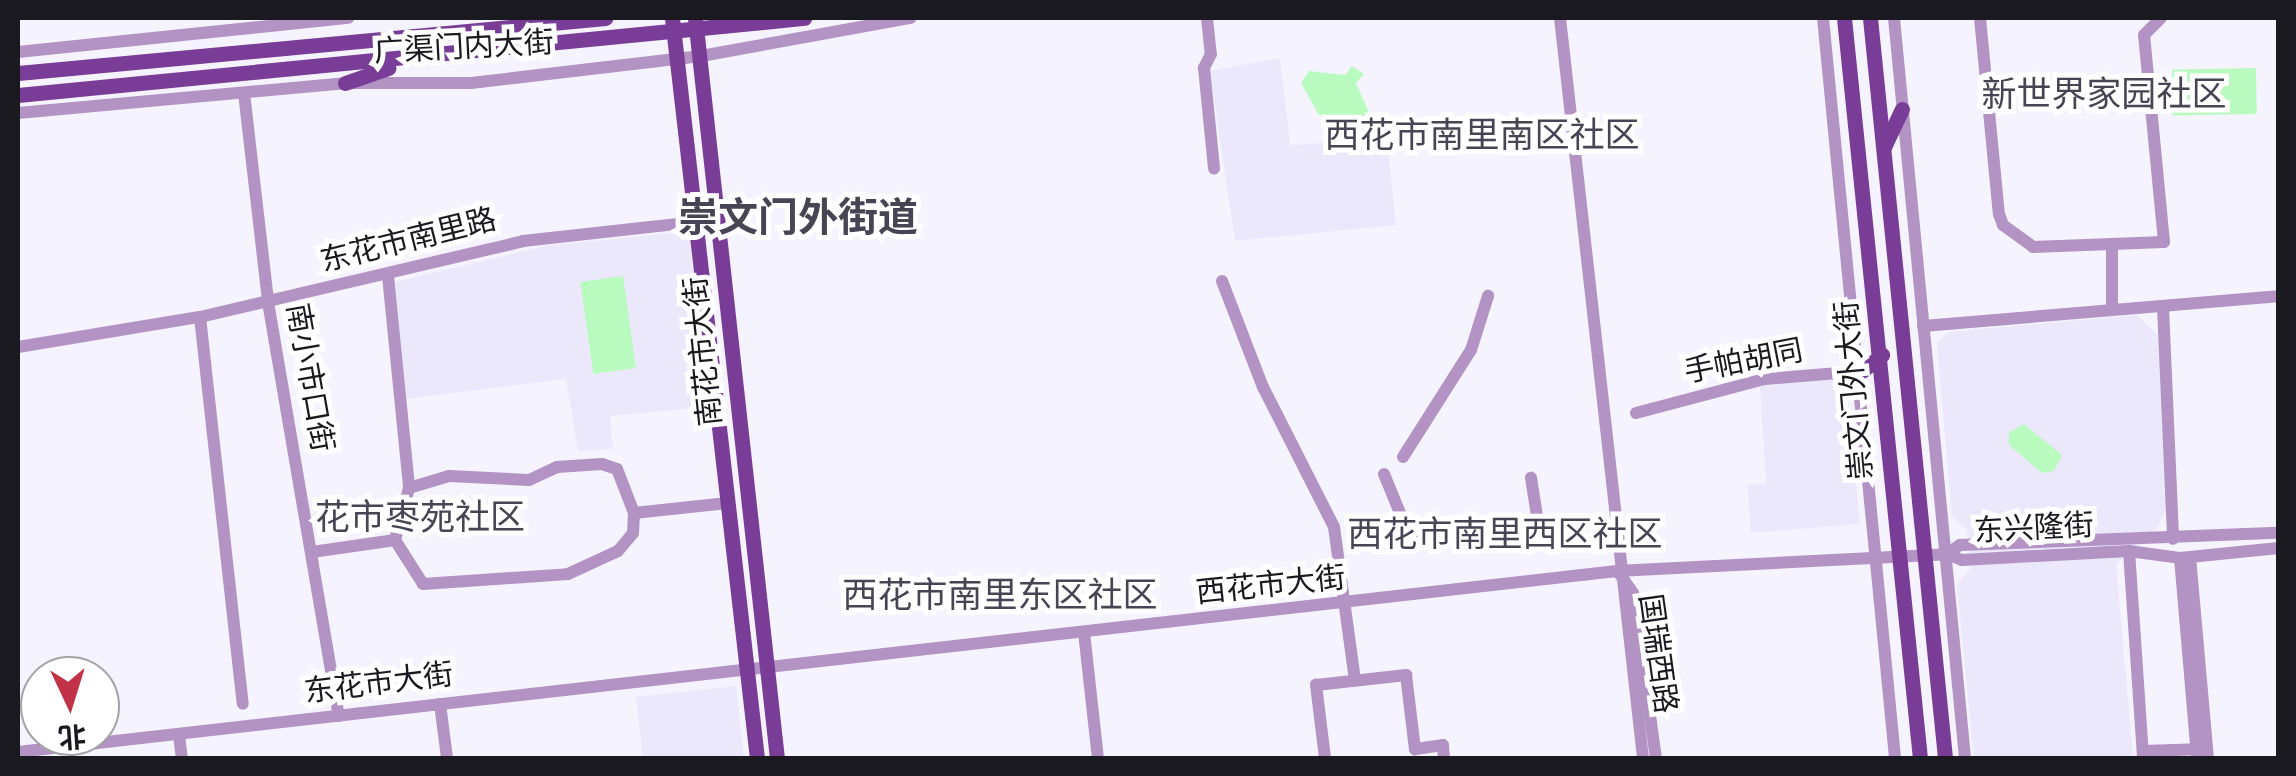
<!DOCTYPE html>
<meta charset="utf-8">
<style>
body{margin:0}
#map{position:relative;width:2296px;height:776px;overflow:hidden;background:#f5f3fe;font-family:Overpass,"Noto Sans SC",sans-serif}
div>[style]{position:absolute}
.built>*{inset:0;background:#ece8fc}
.green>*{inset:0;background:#b9fabf;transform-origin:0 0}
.minor>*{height:12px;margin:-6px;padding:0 6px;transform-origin:6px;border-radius:6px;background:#b293c4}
.major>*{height:15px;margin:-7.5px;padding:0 7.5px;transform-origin:7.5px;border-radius:7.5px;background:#793d97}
span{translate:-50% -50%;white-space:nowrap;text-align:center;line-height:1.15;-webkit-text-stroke:10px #fff;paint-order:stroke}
.street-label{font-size:30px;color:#1a191f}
.quarter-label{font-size:35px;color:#474453}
.district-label{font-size:40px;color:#474453;font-weight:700}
.frame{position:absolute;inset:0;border:20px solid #1a191f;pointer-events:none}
.north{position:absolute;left:20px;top:656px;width:100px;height:100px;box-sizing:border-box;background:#fff;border:2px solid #a3a3a5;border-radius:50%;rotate:176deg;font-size:28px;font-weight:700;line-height:40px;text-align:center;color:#1a191f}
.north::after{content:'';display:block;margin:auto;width:35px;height:45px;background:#c23247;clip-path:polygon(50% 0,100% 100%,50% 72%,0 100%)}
</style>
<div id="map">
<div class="built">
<i style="clip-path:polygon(1280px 58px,1290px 145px,1387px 140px,1396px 225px,1235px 241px,1210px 71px)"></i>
<i style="clip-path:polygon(691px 231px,706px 407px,610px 416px,613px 449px,578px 451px,566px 379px,406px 399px,395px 282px,545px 246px)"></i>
<i style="clip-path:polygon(2137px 315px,2159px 336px,2167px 508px,2157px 528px,2116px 564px,2133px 758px,1974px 758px,1957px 585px,1970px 569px,1967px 530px,1952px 517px,1937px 344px,1948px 332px)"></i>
<i style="clip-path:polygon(1846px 375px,1860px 524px,1751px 533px,1747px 485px,1766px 484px,1760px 386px)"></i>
<i style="clip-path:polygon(736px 686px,744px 758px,643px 758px,636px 697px)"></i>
</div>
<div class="green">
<i style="clip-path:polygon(1352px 66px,1364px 74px,1356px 83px,1370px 115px,1358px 127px,1341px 127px,1319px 115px,1301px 83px,1309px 71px,1345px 75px)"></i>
<i style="left:2256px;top:68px;width:46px;height:84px;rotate:89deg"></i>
<i style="left:623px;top:276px;width:93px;height:43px;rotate:82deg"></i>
<i style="clip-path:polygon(2024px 424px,2062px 455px,2054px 471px,2042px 473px,2009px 445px,2009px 433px)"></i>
</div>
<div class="minor">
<i style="left:1207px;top:18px;width:36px;rotate:84deg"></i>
<i style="left:1211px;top:54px;width:16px;rotate:117deg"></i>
<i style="left:1204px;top:68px;width:101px;rotate:84.3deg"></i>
<i style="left:1560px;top:18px;width:745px;rotate:83.6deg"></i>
<i style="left:1823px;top:18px;width:743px;rotate:84.44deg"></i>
<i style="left:1894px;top:18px;width:743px;rotate:84.52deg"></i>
<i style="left:1980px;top:18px;width:197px;rotate:84.5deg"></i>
<i style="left:1999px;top:214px;width:12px;rotate:70deg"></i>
<i style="left:2003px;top:225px;width:37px;rotate:36deg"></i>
<i style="left:2033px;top:247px;width:131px;rotate:-2.2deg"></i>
<i style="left:2164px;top:242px;width:208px;rotate:-95.5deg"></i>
<i style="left:2144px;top:35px;width:24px;rotate:-45deg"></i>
<i style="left:18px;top:52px;width:332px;rotate:-5.9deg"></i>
<i style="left:244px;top:93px;width:210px;rotate:83.4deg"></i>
<i style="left:268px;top:302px;width:420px;rotate:80.3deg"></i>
<i style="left:18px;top:113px;width:328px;rotate:-5.2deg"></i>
<i style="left:345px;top:83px;width:126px"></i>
<i style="left:471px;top:83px;width:232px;rotate:-6.7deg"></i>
<i style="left:701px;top:56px;width:213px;rotate:-10.3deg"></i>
<i style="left:388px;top:276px;width:213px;rotate:84.3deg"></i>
<i style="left:1222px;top:281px;width:114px;rotate:68.9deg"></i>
<i style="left:1263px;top:387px;width:157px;rotate:63.1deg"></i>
<i style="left:1334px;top:527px;width:155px;rotate:82.2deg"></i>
<i style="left:2163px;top:307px;width:232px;rotate:87.5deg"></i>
<i style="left:2112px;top:309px;width:63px;rotate:-90deg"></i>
<i style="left:200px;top:317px;width:389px;rotate:83.7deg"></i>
<i style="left:1923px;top:326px;width:356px;rotate:-4.8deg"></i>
<i style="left:18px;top:347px;width:184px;rotate:-9.4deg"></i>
<i style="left:200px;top:317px;width:332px;rotate:-13.2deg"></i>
<i style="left:523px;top:241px;width:174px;rotate:-6.3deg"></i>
<i style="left:1636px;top:413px;width:133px;rotate:-14.8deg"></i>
<i style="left:1765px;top:379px;width:97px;rotate:-4.7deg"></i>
<i style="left:1403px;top:457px;width:127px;rotate:-57.6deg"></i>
<i style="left:1471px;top:350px;width:57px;rotate:-72.5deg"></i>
<i style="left:1384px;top:474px;width:66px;rotate:67.7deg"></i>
<i style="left:1409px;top:535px;width:130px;rotate:-5.8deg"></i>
<i style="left:1538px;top:522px;width:45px;rotate:-99deg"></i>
<i style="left:634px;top:513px;width:94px;rotate:-6.1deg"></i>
<i style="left:2129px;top:551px;width:207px;rotate:86.1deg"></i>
<i style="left:312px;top:552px;width:84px;rotate:-8.2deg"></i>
<i style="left:395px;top:540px;width:52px;rotate:57.5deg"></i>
<i style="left:423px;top:584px;width:145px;rotate:-3.9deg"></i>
<i style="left:568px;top:574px;width:55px;rotate:-24.7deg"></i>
<i style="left:618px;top:551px;width:23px;rotate:-50deg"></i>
<i style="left:633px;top:533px;width:20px;rotate:-87deg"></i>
<i style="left:634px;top:513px;width:47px;rotate:-111.1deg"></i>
<i style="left:617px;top:469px;width:16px;rotate:-162deg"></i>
<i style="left:602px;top:464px;width:45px;rotate:176.2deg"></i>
<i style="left:557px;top:467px;width:31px;rotate:155deg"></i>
<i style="left:529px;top:480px;width:80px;rotate:-177.1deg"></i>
<i style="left:449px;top:476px;width:42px;rotate:163.3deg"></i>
<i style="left:409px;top:488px;width:54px;rotate:105.1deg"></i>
<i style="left:1947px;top:554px;width:16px;rotate:-35deg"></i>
<i style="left:1960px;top:545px;width:318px;rotate:-2.2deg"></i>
<i style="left:2190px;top:557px;width:202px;rotate:84.9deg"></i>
<i style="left:2180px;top:558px;width:201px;rotate:85.1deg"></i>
<i style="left:1619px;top:573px;width:24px;rotate:55deg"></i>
<i style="left:1633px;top:593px;width:167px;rotate:82.1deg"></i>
<i style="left:1084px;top:632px;width:127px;rotate:83.7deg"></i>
<i style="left:440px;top:704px;width:54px;rotate:82.6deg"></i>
<i style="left:179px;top:735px;width:23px;rotate:83deg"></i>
<i style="left:2143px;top:751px;width:62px;rotate:-1.8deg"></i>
<i style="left:18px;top:752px;width:1609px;rotate:-6.46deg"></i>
<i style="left:1617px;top:571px;width:330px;rotate:-2.9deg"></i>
<i style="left:1947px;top:554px;width:16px;rotate:22deg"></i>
<i style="left:1962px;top:560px;width:167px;rotate:-3.1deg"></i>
<i style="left:2129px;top:551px;width:51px;rotate:7.8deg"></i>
<i style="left:2180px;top:558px;width:99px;rotate:-5.8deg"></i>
<i style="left:1325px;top:758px;width:74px;rotate:-97deg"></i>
<i style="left:1316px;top:685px;width:91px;rotate:-6.3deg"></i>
<i style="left:1406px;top:675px;width:75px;rotate:83.1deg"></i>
<i style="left:1415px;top:749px;width:28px;rotate:-8deg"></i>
<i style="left:1443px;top:745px;width:13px;rotate:86deg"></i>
</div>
<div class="major">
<i style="left:672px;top:18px;width:745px;rotate:83.45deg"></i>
<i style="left:695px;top:18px;width:745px;rotate:83.68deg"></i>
<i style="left:1844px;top:18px;width:744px;rotate:84.14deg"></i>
<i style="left:1870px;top:18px;width:744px;rotate:84.21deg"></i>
<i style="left:18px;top:73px;width:590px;rotate:-5.35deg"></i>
<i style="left:345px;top:83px;width:46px;rotate:-19.2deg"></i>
<i style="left:18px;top:95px;width:790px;rotate:-5.6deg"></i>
<i style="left:1884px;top:147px;width:42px;rotate:-64.7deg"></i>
<i style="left:1862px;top:371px;width:26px;rotate:-39deg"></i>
</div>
<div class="street-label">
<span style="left:464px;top:50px;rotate:-3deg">广渠门内大街</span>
<span style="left:409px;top:243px;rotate:-14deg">东花市南里路</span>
<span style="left:706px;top:351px;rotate:-96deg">南花市大街</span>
<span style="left:1744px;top:364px;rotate:-11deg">手帕胡同</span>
<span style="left:307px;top:378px;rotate:80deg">南小市口街</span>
<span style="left:1857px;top:390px;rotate:-95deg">崇文门外大街</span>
<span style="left:2034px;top:531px;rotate:-3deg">东兴隆街</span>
<span style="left:1271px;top:588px;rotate:-6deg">西花市大街</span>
<span style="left:1655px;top:654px;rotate:82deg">国瑞西路</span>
<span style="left:379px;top:686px;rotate:-7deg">东花市大街</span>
</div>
<div class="quarter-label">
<span style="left:2104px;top:97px">新世界家园社区</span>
<span style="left:1482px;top:138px">西花市南里南区社区</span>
<span style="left:420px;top:520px">花市枣苑社区</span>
<span style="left:1505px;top:537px">西花市南里西区社区</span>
<span style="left:1000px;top:598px">西花市南里东区社区</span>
</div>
<div class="district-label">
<span style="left:798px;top:221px">崇文门外街道</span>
</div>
<div class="frame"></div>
<div class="north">北</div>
</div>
